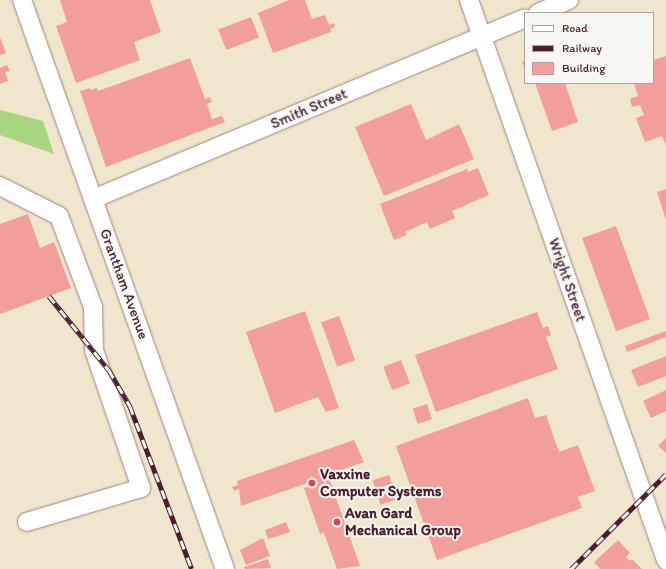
<!DOCTYPE html>
<style>
body{margin:0}
#map{position:relative;width:666px;height:569px;overflow:hidden;background:#f0e6cd;font-family:Itim,sans-serif}
div>[style]{position:absolute}
.green>*{inset:0;background:#aad580}
.building>*{inset:0;background:#f29e9c;transform-origin:0 0}
.roads{filter:drop-shadow(0 0 1px #9d827c) drop-shadow(0 0 1px #9d827c)}
.minor>*{height:18px;margin:-9px;padding:0 9px;transform-origin:9px;border-radius:9px;background:#fff}
.rail>*{height:4.5px;margin-top:-2.25px;transform-origin:0;background:repeating-linear-gradient(90deg,#f6f6f2 0 9px,#4a1f2b 0 18px);box-sizing:border-box;border-block:1px solid #4a1f2b}
.dots>*{width:11px;height:11px;translate:-50% -50%;box-sizing:border-box;border:2px solid #f6f6f2;border-radius:50%}
span{translate:-50% -50%;white-space:nowrap;text-align:center;line-height:1.15;-webkit-text-stroke:4px #f6f6f2;paint-order:stroke}
.street-label{font-size:15px;color:#4a1f2b}
.poi-label{font-size:15px;color:#4a1f2b;font-weight:700}
.left{translate:0 -50%;text-align:left}
.legend{position:absolute;left:524px;top:12px;width:130px;height:72px;box-sizing:border-box;background:#f6f6f2;border:1px solid #b1a0a2;margin:0;padding:5px 7px;list-style:none;font-size:12px;color:#4a1f2b}
.legend li{display:flex;align-items:center;gap:8px;height:20px}
.legend b{width:20px;border:1px solid #b1a0a2}
</style>
<div id="map">
<div class="green">
<i style="clip-path:polygon(0 110px,43px 121px,54px 154px,0 135px)"></i>
</div>
<div class="building">
<i style="clip-path:polygon(60px 0,150px 0,161px 32px,134px 42px,140px 60px,76px 83px,56px 26px,67px 22px)"></i>
<i style="clip-path:polygon(289px 0,305px 0,312px 19px,325px 15px,329px 25px,334px 23px,335px 27px,330px 29px,331px 32px,273px 53px,258px 13px)"></i>
<i style="left:251px;top:17px;width:22px;height:35px;rotate:69deg"></i>
<i style="clip-path:polygon(0 37px,6px 53px,0 55px)"></i>
<i style="clip-path:polygon(666px 56px,666px 145px,662px 136px,645px 142px,636px 118px,644px 115px,640px 105px,632px 107px,630px 99px,638px 96px,634px 83px,653px 83px,653px 60px)"></i>
<i style="clip-path:polygon(190px 58px,205px 99px,210px 97px,212px 102px,207px 104px,212px 119px,222px 116px,225px 122px,106px 167px,80px 91px,90px 88px,91px 90px,97px 88px,98px 91px)"></i>
<i style="clip-path:polygon(525px 61px,525px 71px,522px 62px)"></i>
<i style="clip-path:polygon(7px 65px,10px 71px,5px 72px,8px 81px,0 84px,0 68px)"></i>
<i style="clip-path:polygon(535px 83px,565px 83px,578px 122px,552px 131px)"></i>
<i style="clip-path:polygon(411px 104px,426px 140px,459px 124px,474px 159px,384px 196px,355px 127px)"></i>
<i style="clip-path:polygon(478px 168px,489px 195px,452px 211px,455px 218px,430px 229px,427px 222px,405px 232px,407px 235px,394px 240px,380px 204px,467px 169px,468px 172px)"></i>
<i style="clip-path:polygon(666px 189px,666px 220px,657px 192px)"></i>
<i style="clip-path:polygon(28px 214px,40px 248px,54px 242px,71px 288px,0 314px,0 224px)"></i>
<i style="left:616px;top:226px;width:99px;height:36px;rotate:70deg"></i>
<i style="clip-path:polygon(305px 311px,339px 408px,326px 412px,318px 397px,275px 413px,246px 332px)"></i>
<i style="clip-path:polygon(537px 312px,543px 328px,548px 326px,551px 335px,546px 337px,558px 369px,436px 412px,415px 355px)"></i>
<i style="left:339px;top:316px;width:47px;height:19px;rotate:70deg"></i>
<i style="clip-path:polygon(666px 331px,666px 337px,627px 352px,625px 346px)"></i>
<i style="clip-path:polygon(666px 356px,666px 376px,638px 387px,631px 370px)"></i>
<i style="left:401px;top:360px;width:25px;height:19px;rotate:69deg"></i>
<i style="clip-path:polygon(666px 390px,666px 411px,651px 418px,643px 401px)"></i>
<i style="clip-path:polygon(528px 398px,535px 418px,546px 415px,559px 452px,578px 445px,595px 491px,578px 497px,582px 508px,437px 560px,396px 446px)"></i>
<i style="left:427px;top:404px;width:16px;height:15px;rotate:72deg"></i>
<i style="clip-path:polygon(666px 438px,666px 453px,658px 446px)"></i>
<i style="clip-path:polygon(354px 440px,364px 462px,328px 475px,360px 566px,337px 569px,324px 533px,320px 534px,304px 488px,308px 487px,307px 483px,241px 506px,239px 489px,234px 491px,232px 487px,238px 485px,237px 481px)"></i>
<i style="left:389px;top:475px;width:9px;height:17px;rotate:72deg"></i>
<i style="left:394px;top:491px;width:9px;height:17px;rotate:72deg"></i>
<i style="clip-path:polygon(286px 522px,290px 532px,268px 539px,265px 530px)"></i>
<i style="clip-path:polygon(263px 538px,270px 556px,246px 565px,240px 550px)"></i>
<i style="clip-path:polygon(618px 540px,630px 553px,626px 557px,630px 561px,632px 559px,642px 569px,600px 569px,594px 562px)"></i>
<i style="clip-path:polygon(268px 559px,271px 568px,245px 569px,244px 567px)"></i>
</div>
<div class="roads">
<div class="minor">
<i style="left:22px;top:0;width:604px;rotate:70.37deg"></i>
<i style="left:469px;top:0;width:594px;rotate:70.62deg"></i>
<i style="left:538px;top:13px;width:34px;rotate:-23deg"></i>
<i style="left:0;top:186px;width:66px;rotate:27deg"></i>
<i style="left:59px;top:216px;width:97px;rotate:69.5deg"></i>
<i style="left:93px;top:307px;width:43px;rotate:88.7deg"></i>
<i style="left:94px;top:350px;width:146px;rotate:71.2deg"></i>
<i style="left:141px;top:488px;width:119px;rotate:163.4deg"></i>
<i style="left:93px;top:199px;width:468px;rotate:-22.7deg"></i>
</div>
</div>
<div class="rail">
<i style="left:49px;top:296px;width:95px;rotate:51deg"></i>
<i style="left:109px;top:370px;width:42px;rotate:59.7deg"></i>
<i style="left:130px;top:406px;width:174px;rotate:69.2deg"></i>
<i style="left:571px;top:569px;width:134px;rotate:-45deg"></i>
</div>
<div class="dots">
<i style="left:312px;top:483px;background:#d1495b"></i>
<i style="left:337px;top:522px;background:#d1495b"></i>
</div>
<div class="street-label">
<span style="left:309px;top:109px;rotate:-23deg">Smith Street</span>
<span style="left:567px;top:280px;rotate:71deg">Wright Street</span>
<span style="left:124px;top:284px;rotate:70deg">Grantham Avenue</span>
</div>
<div class="poi-label">
<span class="left" style="left:320px;top:483px">Vaxxine<br>Computer Systems</span>
<span class="left" style="left:345px;top:522px">Avan Gard<br>Mechanical Group</span>
</div>
<ul class="legend">
<li><b style="height:5px;background:#fff"></b>Road</li>
<li><b style="height:5px;background:#4a1f2b"></b>Railway</li>
<li><b style="height:11px;background:#f29e9c"></b>Building</li>
</ul>
</div>
